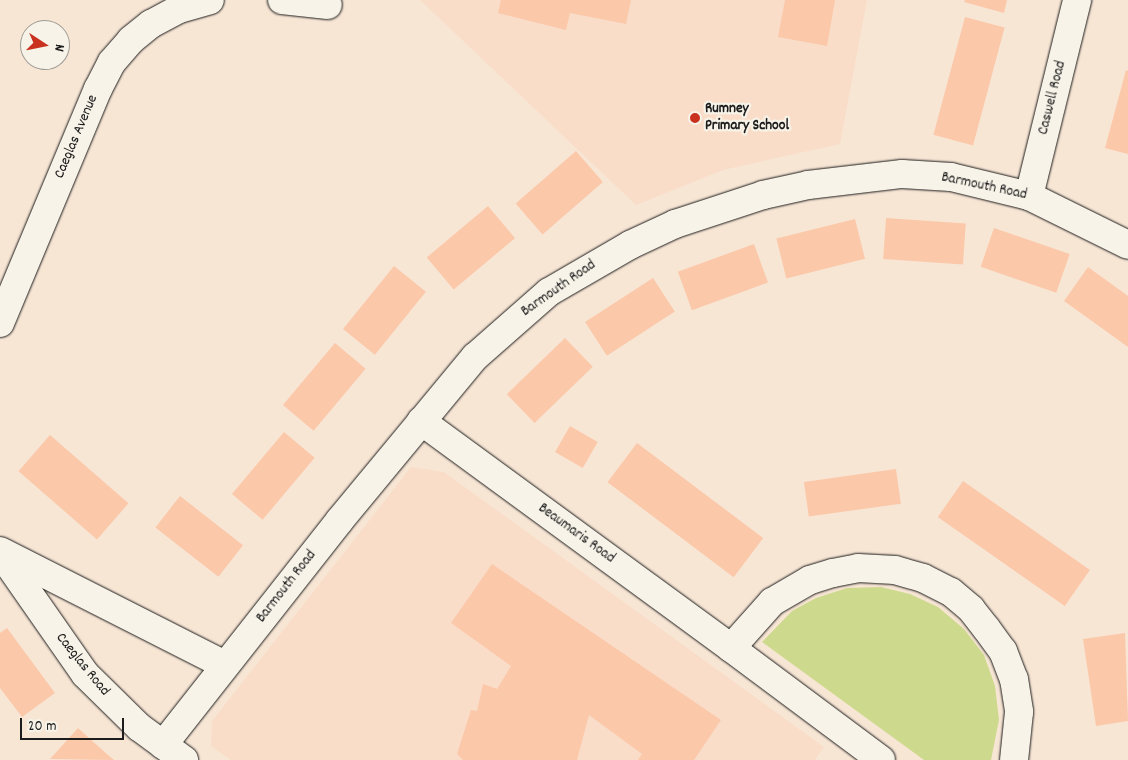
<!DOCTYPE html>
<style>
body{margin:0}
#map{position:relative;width:1128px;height:760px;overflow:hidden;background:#f8e6d5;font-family:Dekko,sans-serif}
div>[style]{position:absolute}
.built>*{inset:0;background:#f9ddc8}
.green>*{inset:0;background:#cdda8d}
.building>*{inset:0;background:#fbc8aa;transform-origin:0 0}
.roads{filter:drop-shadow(0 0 1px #1c1c1c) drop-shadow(0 0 1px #1c1c1c)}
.minor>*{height:28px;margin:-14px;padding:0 14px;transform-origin:14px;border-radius:14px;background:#f7f3e8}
.dots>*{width:14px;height:14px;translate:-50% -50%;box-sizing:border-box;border:2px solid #f7f3e8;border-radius:50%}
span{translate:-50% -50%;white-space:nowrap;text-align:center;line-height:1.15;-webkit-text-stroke:4.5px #f7f3e8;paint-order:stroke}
.street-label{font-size:15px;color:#1c1c1c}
.poi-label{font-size:15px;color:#1c1c1c;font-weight:700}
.left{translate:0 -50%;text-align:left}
.north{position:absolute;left:20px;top:20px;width:50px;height:50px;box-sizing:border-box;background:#f7f3e8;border:1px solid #9f9d96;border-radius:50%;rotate:101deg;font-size:14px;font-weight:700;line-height:20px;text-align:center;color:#1c1c1c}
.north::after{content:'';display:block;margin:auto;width:18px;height:22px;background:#c8321e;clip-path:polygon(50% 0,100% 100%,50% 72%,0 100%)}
.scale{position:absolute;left:20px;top:718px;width:104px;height:22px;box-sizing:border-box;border:2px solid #1c1c1c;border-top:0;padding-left:6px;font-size:15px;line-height:18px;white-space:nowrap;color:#1c1c1c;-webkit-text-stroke:4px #f7f3e8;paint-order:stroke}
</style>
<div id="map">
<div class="built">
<i style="clip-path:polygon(420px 0,867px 0,840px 144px,723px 170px,636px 205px)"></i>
<i style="clip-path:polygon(411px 467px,444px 472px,824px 747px,815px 760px,231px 760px,211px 746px,212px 721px)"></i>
</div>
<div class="green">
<i style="clip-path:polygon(881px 587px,910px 594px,938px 607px,964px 629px,984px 655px,995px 686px,999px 720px,991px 760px,924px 760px,762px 642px,792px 611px,816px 598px,847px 588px)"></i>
</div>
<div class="building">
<i style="clip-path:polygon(501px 0,631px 0,626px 24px,570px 13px,566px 30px,498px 13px)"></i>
<i style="clip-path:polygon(785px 0,835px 0,827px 46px,778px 37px)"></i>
<i style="clip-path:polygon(965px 0,1007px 0,1004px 13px,964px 2px)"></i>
<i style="left:965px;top:17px;width:41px;height:122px;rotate:15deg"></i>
<i style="clip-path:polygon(1126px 70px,1128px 71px,1128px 154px,1105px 148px)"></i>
<i style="left:576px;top:151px;width:41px;height:80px;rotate:49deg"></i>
<i style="left:488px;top:206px;width:42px;height:80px;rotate:50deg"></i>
<i style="left:886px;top:218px;width:80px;height:41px;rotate:4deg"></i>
<i style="left:855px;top:219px;width:41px;height:81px;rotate:76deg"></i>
<i style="left:994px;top:228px;width:80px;height:41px;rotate:19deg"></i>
<i style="left:754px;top:244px;width:41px;height:81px;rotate:70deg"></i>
<i style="left:394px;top:266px;width:41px;height:81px;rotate:39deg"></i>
<i style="clip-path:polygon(1088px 267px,1128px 296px,1128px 347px,1064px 301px)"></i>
<i style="left:653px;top:278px;width:40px;height:81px;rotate:57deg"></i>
<i style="left:565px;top:338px;width:40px;height:81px;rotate:46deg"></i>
<i style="left:335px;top:343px;width:40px;height:81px;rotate:40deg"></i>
<i style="left:570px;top:426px;width:32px;height:30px;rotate:30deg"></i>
<i style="left:284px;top:432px;width:40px;height:81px;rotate:40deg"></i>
<i style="left:50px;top:435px;width:104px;height:48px;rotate:41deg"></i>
<i style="left:637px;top:443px;width:158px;height:49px;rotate:37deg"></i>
<i style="left:896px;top:469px;width:35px;height:93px;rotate:82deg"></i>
<i style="left:963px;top:481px;width:155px;height:44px;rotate:35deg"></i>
<i style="left:180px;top:496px;width:80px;height:40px;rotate:38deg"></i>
<i style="clip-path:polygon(492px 564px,721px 720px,694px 760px,638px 760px,642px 754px,589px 715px,577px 760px,463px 760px,457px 754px,471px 710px,477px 711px,483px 684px,497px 689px,511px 666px,451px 623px)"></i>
<i style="clip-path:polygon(7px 628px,55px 693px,22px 717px,0 688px,0 633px)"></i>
<i style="clip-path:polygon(1125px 633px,1128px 721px,1096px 726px,1083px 639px)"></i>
<i style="clip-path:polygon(78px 728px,108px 755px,114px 760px,50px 759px)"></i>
</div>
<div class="roads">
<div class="minor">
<i style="left:282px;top:0;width:46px;rotate:6.2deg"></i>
<i style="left:1029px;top:196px;width:202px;rotate:-76.2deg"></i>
<i style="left:0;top:323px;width:254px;rotate:-67.3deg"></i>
<i style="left:98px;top:89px;width:30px;rotate:-63deg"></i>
<i style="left:112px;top:62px;width:29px;rotate:-49deg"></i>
<i style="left:131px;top:40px;width:26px;rotate:-39deg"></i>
<i style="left:151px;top:24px;width:32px;rotate:-28deg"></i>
<i style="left:179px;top:9px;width:32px;rotate:-16deg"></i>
<i style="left:421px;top:421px;width:384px;rotate:36.2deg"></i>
<i style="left:731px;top:648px;width:62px;rotate:-48.3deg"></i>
<i style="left:772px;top:602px;width:44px;rotate:-30.1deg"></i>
<i style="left:810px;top:580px;width:24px;rotate:-17deg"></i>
<i style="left:833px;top:573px;width:25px;rotate:-11deg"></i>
<i style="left:858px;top:568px;width:37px;rotate:3deg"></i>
<i style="left:895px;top:570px;width:29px;rotate:16deg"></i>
<i style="left:923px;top:578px;width:31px;rotate:27deg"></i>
<i style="left:951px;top:592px;width:26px;rotate:40deg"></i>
<i style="left:971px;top:609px;width:24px;rotate:52deg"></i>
<i style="left:986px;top:628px;width:29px;rotate:54deg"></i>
<i style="left:1003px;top:651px;width:30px;rotate:69deg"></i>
<i style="left:1014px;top:679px;width:33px;rotate:81deg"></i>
<i style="left:1019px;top:712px;width:48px;rotate:95.9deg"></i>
<i style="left:0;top:551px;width:252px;rotate:26.9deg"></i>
<i style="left:0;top:552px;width:149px;rotate:55.1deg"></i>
<i style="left:85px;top:674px;width:76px;rotate:44.5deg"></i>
<i style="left:139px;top:727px;width:56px;rotate:36.3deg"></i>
<i style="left:731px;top:648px;width:187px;rotate:36.7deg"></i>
<i style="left:163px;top:745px;width:286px;rotate:-51.8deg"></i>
<i style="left:340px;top:520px;width:212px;rotate:-50.4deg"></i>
<i style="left:475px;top:357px;width:98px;rotate:-41.3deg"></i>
<i style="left:549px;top:292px;width:94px;rotate:-30.1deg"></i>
<i style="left:630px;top:245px;width:50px;rotate:-25deg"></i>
<i style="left:675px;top:224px;width:93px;rotate:-18.2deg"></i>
<i style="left:763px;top:195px;width:46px;rotate:-12.5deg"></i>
<i style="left:808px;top:185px;width:95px;rotate:-6.7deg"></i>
<i style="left:902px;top:174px;width:49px;rotate:3.5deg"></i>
<i style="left:951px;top:177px;width:80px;rotate:13.7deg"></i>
<i style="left:1029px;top:196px;width:110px;rotate:26.3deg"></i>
</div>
</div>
<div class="dots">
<i style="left:695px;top:118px;background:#c8321e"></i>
</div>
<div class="street-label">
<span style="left:1053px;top:98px;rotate:-76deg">Caswell Road</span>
<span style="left:77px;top:137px;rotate:-67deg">Caeglas Avenue</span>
<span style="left:984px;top:187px;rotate:12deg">Barmouth Road</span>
<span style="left:559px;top:289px;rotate:-35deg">Barmouth Road</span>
<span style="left:576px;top:534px;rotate:36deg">Beaumaris Road</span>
<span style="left:287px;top:587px;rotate:-52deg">Barmouth Road</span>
<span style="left:82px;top:665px;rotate:51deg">Caeglas Road</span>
</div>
<div class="poi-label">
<span class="left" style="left:705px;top:118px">Rumney<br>Primary School</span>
</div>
<div class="north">N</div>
<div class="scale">20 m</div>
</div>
